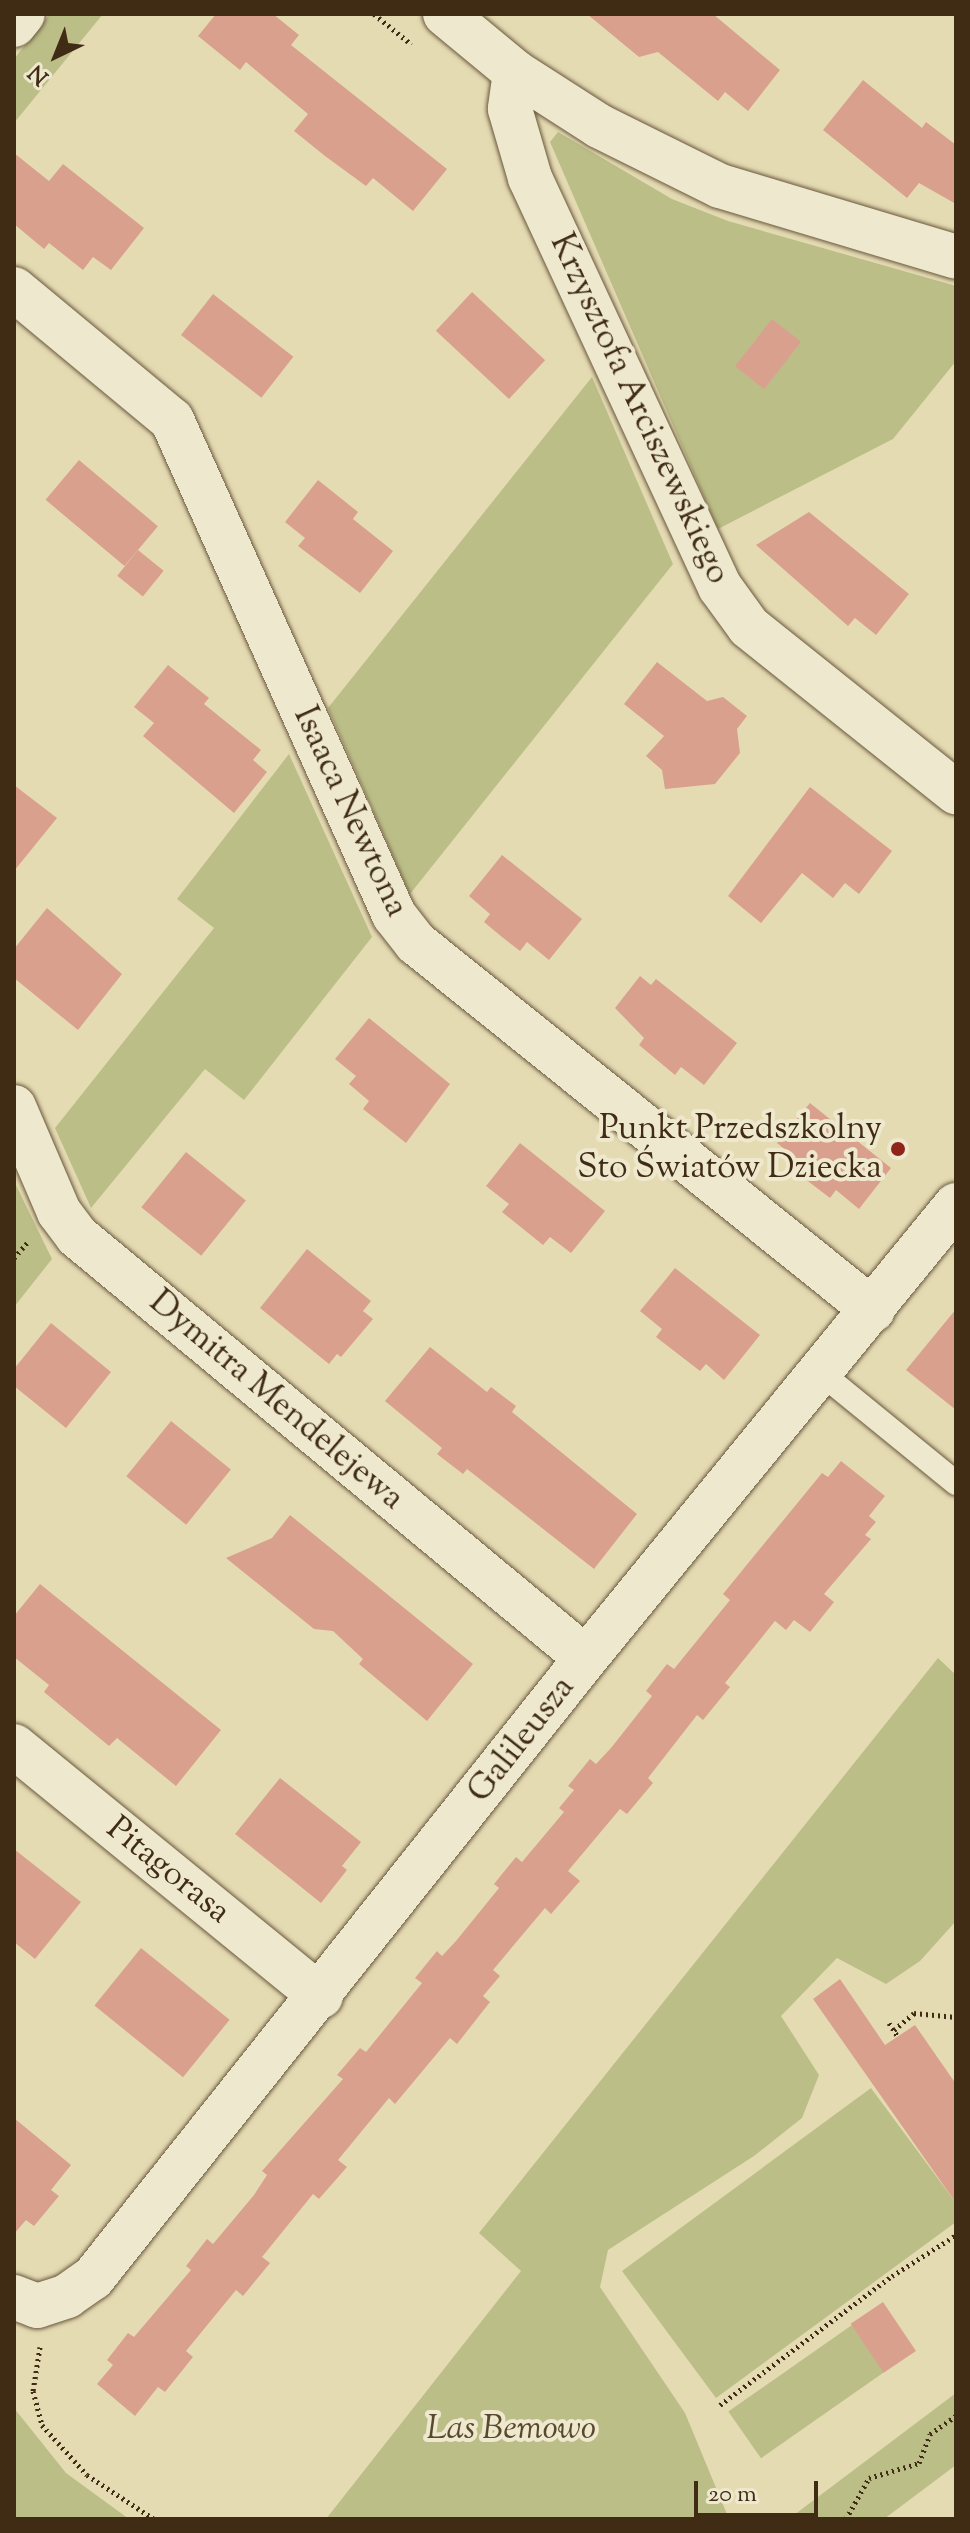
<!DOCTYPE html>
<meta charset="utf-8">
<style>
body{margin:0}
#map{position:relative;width:970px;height:2533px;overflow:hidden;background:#e5dbb3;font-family:"Sorts Mill Goudy",serif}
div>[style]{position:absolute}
.green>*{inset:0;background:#bcbe88;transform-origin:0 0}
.building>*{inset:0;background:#d9a18d;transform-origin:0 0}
.path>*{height:5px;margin-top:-2.5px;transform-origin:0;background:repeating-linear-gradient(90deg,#402c15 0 2px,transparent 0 6px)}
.roads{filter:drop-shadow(0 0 2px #69583c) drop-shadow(0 0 2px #69583c)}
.service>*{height:24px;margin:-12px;padding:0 12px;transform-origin:12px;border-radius:12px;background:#eee8ce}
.minor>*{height:44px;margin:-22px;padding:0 22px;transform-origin:22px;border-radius:22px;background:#eee8ce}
.dots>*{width:22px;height:22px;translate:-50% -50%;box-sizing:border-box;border:4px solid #eee8ce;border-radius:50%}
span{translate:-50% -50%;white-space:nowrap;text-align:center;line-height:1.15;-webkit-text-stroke:8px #eee8ce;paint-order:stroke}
.street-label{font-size:34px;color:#402c15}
.poi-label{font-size:34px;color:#402c15}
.right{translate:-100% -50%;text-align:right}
.park-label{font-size:34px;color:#59492c;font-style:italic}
.frame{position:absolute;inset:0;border:16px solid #402c15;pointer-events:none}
.north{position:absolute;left:16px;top:16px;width:80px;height:80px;-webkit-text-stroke:6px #eee8ce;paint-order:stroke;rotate:223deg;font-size:22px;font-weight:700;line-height:32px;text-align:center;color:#402c15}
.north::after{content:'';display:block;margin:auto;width:28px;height:36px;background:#402c15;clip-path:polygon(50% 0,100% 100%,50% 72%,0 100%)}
.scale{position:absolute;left:694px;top:2481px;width:124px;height:36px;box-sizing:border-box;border:4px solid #402c15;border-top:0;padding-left:10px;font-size:24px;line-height:28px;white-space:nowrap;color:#402c15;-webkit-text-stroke:6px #eee8ce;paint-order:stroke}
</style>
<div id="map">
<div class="green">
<i style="clip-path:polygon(50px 14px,103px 14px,14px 123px,14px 59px)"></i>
<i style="clip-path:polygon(558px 132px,672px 199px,728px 221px,956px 286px,956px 361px,893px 439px,718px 529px,550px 142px)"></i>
<i style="clip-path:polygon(592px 377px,673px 564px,410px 894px,328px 708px)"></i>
<i style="clip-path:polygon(289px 754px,372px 937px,244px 1100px,205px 1069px,91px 1208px,55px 1128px,214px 928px,177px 899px)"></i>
<i style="clip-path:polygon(14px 1181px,52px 1259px,14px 1307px)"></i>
<i style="clip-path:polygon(938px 1658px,956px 1675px,956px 1921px,920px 1961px,886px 1984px,837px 1958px,781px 2016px,819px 2075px,802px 2118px,754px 2156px,608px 2250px,600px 2287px,685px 2413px,729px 2519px,326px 2519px,521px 2271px,479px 2233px)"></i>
<i style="clip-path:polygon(871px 2088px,956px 2203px,956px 2222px,716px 2398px,622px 2271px)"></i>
<i style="left:852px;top:2325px;width:57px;height:151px;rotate:55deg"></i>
<i style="clip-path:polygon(956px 2393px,956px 2465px,884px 2519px,797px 2519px,794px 2515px)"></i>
<i style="clip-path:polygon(14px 2408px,66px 2473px,129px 2519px,14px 2519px)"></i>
</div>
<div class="building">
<i style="clip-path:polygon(216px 14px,273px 14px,299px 35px,291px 45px,447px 169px,413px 211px,373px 178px,366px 186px,325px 156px,294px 131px,308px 114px,246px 62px,240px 70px,198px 36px)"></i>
<i style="clip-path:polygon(587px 14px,713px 14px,780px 70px,748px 111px,725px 92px,718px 101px,658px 52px,639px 57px)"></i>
<i style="clip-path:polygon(863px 80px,922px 128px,926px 122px,956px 145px,956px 204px,919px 183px,907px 198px,823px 130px)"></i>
<i style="clip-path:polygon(14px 153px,49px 181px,63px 164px,144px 228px,111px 270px,93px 257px,83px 270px,49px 243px,44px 249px,14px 224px)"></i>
<i style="left:472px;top:292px;width:100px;height:53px;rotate:43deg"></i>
<i style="left:213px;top:294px;width:102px;height:52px;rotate:38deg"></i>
<i style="left:772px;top:319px;width:37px;height:60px;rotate:38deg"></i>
<i style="left:79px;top:460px;width:103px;height:52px;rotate:40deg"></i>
<i style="clip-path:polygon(318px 480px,358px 512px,353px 519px,393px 551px,360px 593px,298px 546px,305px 538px,285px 522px)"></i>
<i style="clip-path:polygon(809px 512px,909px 594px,876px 635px,855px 618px,848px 626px,756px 545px)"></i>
<i style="left:138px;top:550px;width:33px;height:33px;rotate:39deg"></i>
<i style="clip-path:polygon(657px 662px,707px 701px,723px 697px,747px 716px,737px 729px,740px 753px,715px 784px,665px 789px,662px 770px,646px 756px,664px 736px,624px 704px)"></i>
<i style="clip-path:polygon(168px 665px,209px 698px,204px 704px,261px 750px,253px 760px,267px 772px,234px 813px,143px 736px,154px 723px,134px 707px)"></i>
<i style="clip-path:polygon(14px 785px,57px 818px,14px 871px)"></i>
<i style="clip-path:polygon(810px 787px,892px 851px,859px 894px,845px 883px,833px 898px,802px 873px,761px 923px,728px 896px)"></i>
<i style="clip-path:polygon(502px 855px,582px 919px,549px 960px,527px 942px,520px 951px,502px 937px,484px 922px,490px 914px,469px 896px)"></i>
<i style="clip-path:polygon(47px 908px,122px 974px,78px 1030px,14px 978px,14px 949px)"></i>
<i style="clip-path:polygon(640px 976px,651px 985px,656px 979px,737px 1043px,704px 1085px,681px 1067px,675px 1075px,639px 1045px,644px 1038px,615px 1008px)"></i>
<i style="clip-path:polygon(369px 1018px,450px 1084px,406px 1143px,363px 1109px,369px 1101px,349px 1084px,356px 1076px,335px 1059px)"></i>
<i style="clip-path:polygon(810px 1103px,891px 1168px,859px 1209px,836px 1190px,830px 1198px,792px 1169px,799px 1161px,777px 1143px)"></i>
<i style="clip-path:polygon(520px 1143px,605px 1211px,571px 1253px,550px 1237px,543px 1245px,502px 1212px,509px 1204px,486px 1186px)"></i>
<i style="left:186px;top:1152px;width:77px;height:71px;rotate:39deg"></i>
<i style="clip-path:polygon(307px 1249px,371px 1301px,363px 1311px,373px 1319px,341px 1357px,337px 1354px,329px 1364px,260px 1308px)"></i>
<i style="clip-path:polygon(675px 1268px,760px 1335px,724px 1380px,706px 1364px,700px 1371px,656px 1337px,662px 1329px,640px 1311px)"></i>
<i style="clip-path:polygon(956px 1309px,956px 1410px,906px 1370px)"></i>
<i style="clip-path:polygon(51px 1323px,111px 1372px,66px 1428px,14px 1386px,14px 1369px)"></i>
<i style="clip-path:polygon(430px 1347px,487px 1392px,491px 1387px,516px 1406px,512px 1412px,637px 1514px,594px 1569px,467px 1469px,463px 1474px,437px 1454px,442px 1448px,385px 1401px)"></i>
<i style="left:171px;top:1421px;width:77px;height:71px;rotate:39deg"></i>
<i style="clip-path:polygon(841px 1461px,885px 1496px,869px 1516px,876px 1522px,865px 1535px,871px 1539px,824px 1594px,834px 1602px,810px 1632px,794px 1620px,786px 1630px,775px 1621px,725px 1683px,730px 1687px,703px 1720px,697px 1715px,648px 1778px,653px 1783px,627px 1814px,620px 1809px,568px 1871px,580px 1881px,551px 1914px,545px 1908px,493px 1970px,500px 1976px,483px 1996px,490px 2002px,457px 2044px,450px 2038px,395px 2104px,389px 2098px,338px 2160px,347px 2167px,319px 2199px,313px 2194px,262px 2257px,270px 2263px,243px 2296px,236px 2290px,186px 2351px,193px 2357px,165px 2392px,158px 2387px,135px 2416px,97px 2384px,113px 2365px,107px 2360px,128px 2333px,134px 2337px,191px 2270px,186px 2266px,207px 2239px,213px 2244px,254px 2195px,267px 2175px,262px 2171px,343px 2079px,337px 2075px,360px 2048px,366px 2052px,422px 1983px,415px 1978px,437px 1951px,442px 1956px,456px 1941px,499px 1888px,494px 1884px,516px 1857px,522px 1862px,564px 1812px,559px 1808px,574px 1790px,568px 1786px,590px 1759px,596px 1764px,611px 1748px,652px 1696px,646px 1691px,667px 1664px,674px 1669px,730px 1600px,723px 1594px,745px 1567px,822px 1473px,828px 1477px)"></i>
<i style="clip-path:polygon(290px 1515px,473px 1664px,427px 1721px,359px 1664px,363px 1659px,333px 1631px,314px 1629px,226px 1558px,272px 1538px)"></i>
<i style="clip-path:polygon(40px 1584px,221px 1730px,176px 1786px,117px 1738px,109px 1746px,44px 1692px,49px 1685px,14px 1657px,14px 1616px)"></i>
<i style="clip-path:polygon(280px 1778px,361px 1842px,342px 1866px,347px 1870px,321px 1903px,235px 1834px)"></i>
<i style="clip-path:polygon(14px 1849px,81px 1902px,35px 1959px,14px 1942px)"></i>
<i style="left:141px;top:1948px;width:114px;height:74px;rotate:39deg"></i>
<i style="clip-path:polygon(840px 1979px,885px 2045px,915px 2025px,956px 2084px,956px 2203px,813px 1999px)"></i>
<i style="clip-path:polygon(14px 2118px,71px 2165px,51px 2190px,59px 2196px,34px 2226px,26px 2220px,14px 2234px)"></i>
<i style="left:883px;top:2302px;width:59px;height:39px;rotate:56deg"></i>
</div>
<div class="path">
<i style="left:374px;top:14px;width:48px;rotate:39deg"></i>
<i style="left:14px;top:1258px;width:21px;rotate:-49deg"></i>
<i style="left:889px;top:2023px;width:17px;rotate:57deg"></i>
<i style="left:894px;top:2030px;width:26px;rotate:-40deg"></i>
<i style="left:914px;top:2013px;width:42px;rotate:5.4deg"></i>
<i style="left:40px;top:2347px;width:45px;rotate:99deg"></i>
<i style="left:33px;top:2391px;width:35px;rotate:75deg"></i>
<i style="left:42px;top:2425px;width:67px;rotate:48deg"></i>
<i style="left:87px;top:2475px;width:80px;rotate:33.3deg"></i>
<i style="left:720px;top:2405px;width:215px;rotate:-36.9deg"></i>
<i style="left:892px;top:2276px;width:76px;rotate:-32.6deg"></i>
<i style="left:846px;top:2519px;width:47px;rotate:-60.7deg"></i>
<i style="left:869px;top:2478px;width:52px;rotate:-16.7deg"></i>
<i style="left:919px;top:2463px;width:31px;rotate:-69deg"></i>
<i style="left:930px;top:2434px;width:32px;rotate:-35deg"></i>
</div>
<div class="roads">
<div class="service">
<i style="left:821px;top:1373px;width:174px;rotate:39.2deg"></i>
</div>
<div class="minor">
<i style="left:445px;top:14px;width:91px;rotate:39.6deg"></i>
<i style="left:515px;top:72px;width:100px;rotate:32.7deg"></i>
<i style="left:599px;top:126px;width:135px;rotate:26.4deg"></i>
<i style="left:720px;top:186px;width:246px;rotate:16.7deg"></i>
<i style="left:14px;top:25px;width:14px;rotate:-51deg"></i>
<i style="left:515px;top:72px;width:37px;rotate:98deg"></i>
<i style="left:510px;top:109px;width:72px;rotate:73.8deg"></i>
<i style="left:530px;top:178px;width:451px;rotate:65.1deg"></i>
<i style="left:720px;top:587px;width:49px;rotate:54.1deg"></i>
<i style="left:749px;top:627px;width:265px;rotate:38.6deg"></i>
<i style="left:14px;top:289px;width:205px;rotate:39.7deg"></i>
<i style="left:172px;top:420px;width:543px;rotate:65.84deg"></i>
<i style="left:394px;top:915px;width:36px;rotate:52deg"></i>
<i style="left:416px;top:943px;width:586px;rotate:38.77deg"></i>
<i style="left:14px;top:1107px;width:114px;rotate:66.8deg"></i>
<i style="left:59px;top:1212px;width:30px;rotate:53deg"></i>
<i style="left:77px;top:1236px;width:661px;rotate:39.66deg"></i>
<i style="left:14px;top:1746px;width:396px;rotate:39.2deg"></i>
<i style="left:14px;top:2297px;width:25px;rotate:21deg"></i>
<i style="left:37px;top:2306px;width:32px;rotate:-18deg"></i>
<i style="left:67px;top:2296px;width:32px;rotate:-35deg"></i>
<i style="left:93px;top:2278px;width:792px;rotate:-51.51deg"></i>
<i style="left:586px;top:1658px;width:585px;rotate:-50.76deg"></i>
</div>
</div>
<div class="dots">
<i style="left:898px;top:1149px;background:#8f2418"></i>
</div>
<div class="street-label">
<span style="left:639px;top:409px;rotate:65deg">Krzysztofa Arciszewskiego</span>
<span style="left:350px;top:812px;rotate:65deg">Isaaca Newtona</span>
<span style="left:276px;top:1401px;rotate:40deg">Dymitra Mendelejewa</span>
<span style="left:522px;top:1740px;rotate:-52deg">Galileusza</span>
<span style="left:168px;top:1871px;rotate:39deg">Pitagorasa</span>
</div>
<div class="poi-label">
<span class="right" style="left:882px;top:1149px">Punkt Przedszkolny<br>Sto Światów Dziecka</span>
</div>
<div class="park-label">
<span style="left:511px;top:2430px">Las Bemowo</span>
</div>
<div class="frame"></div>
<div class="north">N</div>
<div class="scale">20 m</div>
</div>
